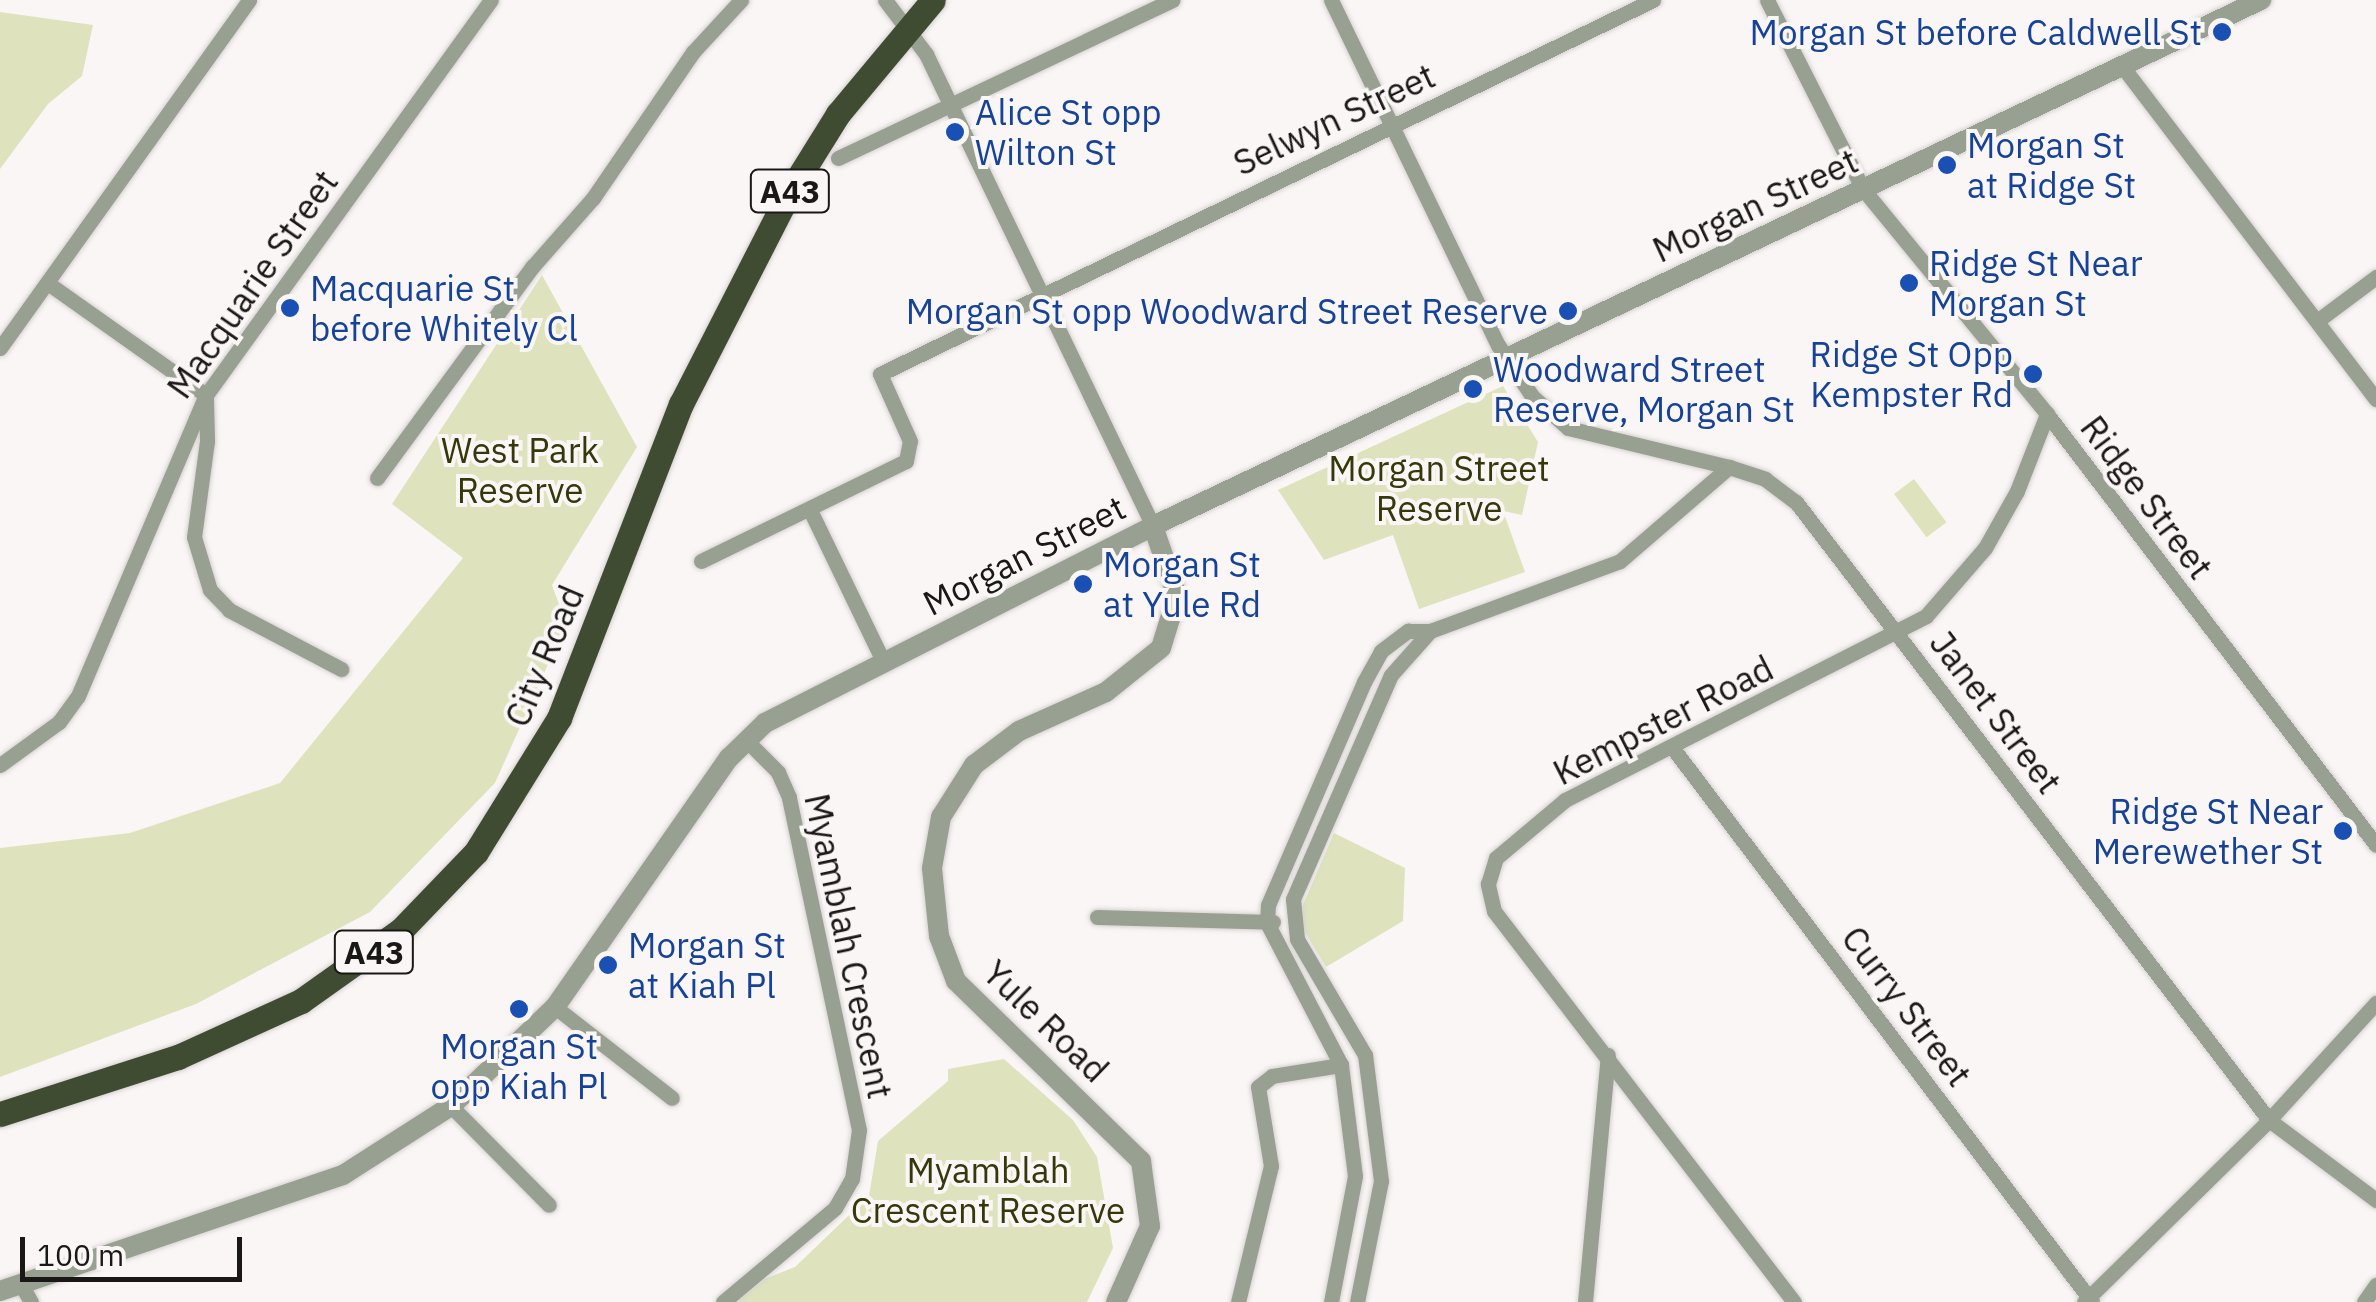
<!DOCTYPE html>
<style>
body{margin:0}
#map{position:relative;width:2376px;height:1302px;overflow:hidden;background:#faf6f5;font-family:"IBM Plex Sans",sans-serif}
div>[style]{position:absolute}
.green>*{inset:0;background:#dee3be;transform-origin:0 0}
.roads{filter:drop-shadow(0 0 2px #d6d2d1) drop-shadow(0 0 2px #d6d2d1)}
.minor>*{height:15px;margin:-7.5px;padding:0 7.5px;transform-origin:7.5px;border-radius:7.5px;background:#98a091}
.tertiary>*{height:20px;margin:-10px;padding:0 10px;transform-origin:10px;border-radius:10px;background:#98a091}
.trunk>*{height:25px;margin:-12.5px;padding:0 12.5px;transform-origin:12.5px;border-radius:12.5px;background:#404c32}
.dots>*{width:28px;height:28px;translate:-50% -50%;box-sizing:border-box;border:5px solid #faf6f5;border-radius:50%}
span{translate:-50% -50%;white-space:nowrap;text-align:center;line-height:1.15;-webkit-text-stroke:8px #faf6f5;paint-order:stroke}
.shield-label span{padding:2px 8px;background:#faf6f5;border:2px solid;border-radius:8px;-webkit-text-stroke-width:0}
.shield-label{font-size:32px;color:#191817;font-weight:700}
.transit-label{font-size:35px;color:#164399}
.right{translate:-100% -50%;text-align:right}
.left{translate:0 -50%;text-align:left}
.street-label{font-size:35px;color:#191817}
.park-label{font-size:35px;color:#35380b}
.scale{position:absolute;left:20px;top:1237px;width:222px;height:45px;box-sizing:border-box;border:5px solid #191817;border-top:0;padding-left:12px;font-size:30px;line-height:35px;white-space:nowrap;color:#191817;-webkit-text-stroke:8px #faf6f5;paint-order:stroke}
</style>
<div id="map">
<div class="green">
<i style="clip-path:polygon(0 12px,93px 25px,82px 76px,48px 104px,0 169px)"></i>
<i style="clip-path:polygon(542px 275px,637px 447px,552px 585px,566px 624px,495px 783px,370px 912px,196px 1004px,0 1077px,0 848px,130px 833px,280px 783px,463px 558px,392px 504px)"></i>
<i style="clip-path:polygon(1503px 386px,1538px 442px,1522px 515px,1503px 511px,1525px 572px,1419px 609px,1393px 535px,1324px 560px,1278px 490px)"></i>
<i style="left:1914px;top:479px;width:54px;height:25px;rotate:53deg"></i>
<i style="clip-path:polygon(1334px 833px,1405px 868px,1403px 921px,1326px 967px,1303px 929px,1302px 907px)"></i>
<i style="clip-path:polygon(1004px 1059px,1073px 1120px,1097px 1157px,1113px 1248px,1087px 1302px,736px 1302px,764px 1279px,795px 1267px,869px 1196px,878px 1141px,948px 1081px,948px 1069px)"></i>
</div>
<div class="roads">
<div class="minor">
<i style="left:885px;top:0;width:68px;rotate:52.8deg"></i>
<i style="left:926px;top:54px;width:524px;rotate:64.32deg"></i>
<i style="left:1331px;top:0;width:383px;rotate:64.2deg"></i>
<i style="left:1498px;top:345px;width:61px;rotate:56.3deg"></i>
<i style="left:1532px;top:396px;width:48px;rotate:41.6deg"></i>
<i style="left:1568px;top:428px;width:166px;rotate:13.6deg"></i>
<i style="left:1729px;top:467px;width:38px;rotate:18deg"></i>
<i style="left:1765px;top:479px;width:39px;rotate:37deg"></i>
<i style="left:1796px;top:502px;width:778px;rotate:52.57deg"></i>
<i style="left:2269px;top:1120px;width:134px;rotate:36.8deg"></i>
<i style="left:1767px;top:0;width:212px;rotate:63.1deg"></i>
<i style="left:1863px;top:189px;width:291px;rotate:50.7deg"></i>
<i style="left:2047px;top:414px;width:542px;rotate:52.64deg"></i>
<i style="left:2122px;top:66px;width:419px;rotate:52.7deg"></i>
<i style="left:838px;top:158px;width:370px;rotate:-25.3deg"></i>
<i style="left:49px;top:284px;width:192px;rotate:35.3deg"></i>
<i style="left:2317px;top:321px;width:74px;rotate:-36.7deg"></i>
<i style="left:0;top:348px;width:428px;rotate:-54.4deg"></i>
<i style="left:206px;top:399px;width:42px;rotate:88.6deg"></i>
<i style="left:207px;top:441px;width:97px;rotate:97.7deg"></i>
<i style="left:194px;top:537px;width:55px;rotate:73.2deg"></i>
<i style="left:210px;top:590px;width:28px;rotate:46deg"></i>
<i style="left:229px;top:610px;width:127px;rotate:27.8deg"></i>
<i style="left:377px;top:478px;width:263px;rotate:-53.7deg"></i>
<i style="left:533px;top:266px;width:91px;rotate:-48.6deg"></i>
<i style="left:593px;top:198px;width:177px;rotate:-55.6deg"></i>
<i style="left:693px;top:52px;width:71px;rotate:-47.3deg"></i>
<i style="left:810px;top:510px;width:170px;rotate:64.2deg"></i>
<i style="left:701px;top:561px;width:228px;rotate:-26deg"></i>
<i style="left:906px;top:461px;width:20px;rotate:-79deg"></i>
<i style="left:910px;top:441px;width:73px;rotate:-114.1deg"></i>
<i style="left:880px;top:374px;width:859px;rotate:-25.82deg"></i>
<i style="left:1672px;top:747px;width:696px;rotate:52.88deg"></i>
<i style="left:0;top:765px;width:73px;rotate:-36.1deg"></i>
<i style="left:59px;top:722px;width:32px;rotate:-54deg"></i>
<i style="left:78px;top:696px;width:327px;rotate:-67deg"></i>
<i style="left:206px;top:395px;width:487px;rotate:-54.2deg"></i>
<i style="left:1097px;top:917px;width:176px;rotate:1.6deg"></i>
<i style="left:555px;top:1007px;width:148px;rotate:37.9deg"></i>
<i style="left:451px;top:1106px;width:139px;rotate:45.3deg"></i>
<i style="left:21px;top:1284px;width:21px;rotate:61deg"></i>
<i style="left:723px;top:1302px;width:146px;rotate:-40deg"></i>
<i style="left:835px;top:1208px;width:34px;rotate:-60deg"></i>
<i style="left:852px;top:1179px;width:49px;rotate:-81.9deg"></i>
<i style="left:859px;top:1130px;width:340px;rotate:-101.9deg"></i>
<i style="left:789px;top:797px;width:27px;rotate:-114deg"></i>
<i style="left:778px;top:772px;width:47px;rotate:-135deg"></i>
<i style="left:1238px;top:1302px;width:140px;rotate:-76.4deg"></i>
<i style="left:1271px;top:1166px;width:80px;rotate:-99.3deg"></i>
<i style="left:1258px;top:1087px;width:18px;rotate:-38deg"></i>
<i style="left:1272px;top:1076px;width:70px;rotate:-9.1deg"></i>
<i style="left:1331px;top:1302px;width:128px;rotate:-79.2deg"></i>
<i style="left:1355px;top:1176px;width:112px;rotate:-97.2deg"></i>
<i style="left:1341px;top:1065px;width:160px;rotate:-117.5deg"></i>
<i style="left:1267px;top:923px;width:18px;rotate:-87deg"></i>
<i style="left:1268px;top:905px;width:243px;rotate:-66.7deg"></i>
<i style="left:1364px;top:682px;width:35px;rotate:-61deg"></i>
<i style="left:1381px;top:651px;width:34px;rotate:-37deg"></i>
<i style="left:1408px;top:631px;width:22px"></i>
<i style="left:1430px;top:631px;width:202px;rotate:-20.2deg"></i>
<i style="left:1620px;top:561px;width:144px;rotate:-40.8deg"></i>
<i style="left:1357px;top:1302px;width:123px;rotate:-78.8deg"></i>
<i style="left:1381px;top:1181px;width:127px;rotate:-97.2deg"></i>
<i style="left:1365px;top:1055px;width:134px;rotate:-120.4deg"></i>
<i style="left:1297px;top:939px;width:40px;rotate:-95.7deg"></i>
<i style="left:1293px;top:899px;width:244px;rotate:-66.4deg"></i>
<i style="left:1391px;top:675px;width:59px;rotate:-48.4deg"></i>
<i style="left:1585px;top:1302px;width:248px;rotate:-84.7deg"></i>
<i style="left:1794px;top:1302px;width:493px;rotate:-127.5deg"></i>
<i style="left:1494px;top:911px;width:28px;rotate:-103deg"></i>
<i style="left:1488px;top:884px;width:27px;rotate:-73deg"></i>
<i style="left:1496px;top:858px;width:90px;rotate:-40deg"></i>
<i style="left:1565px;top:800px;width:405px;rotate:-27deg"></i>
<i style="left:1926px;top:616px;width:90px;rotate:-49.1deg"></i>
<i style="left:1985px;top:548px;width:65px;rotate:-60.7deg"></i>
<i style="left:2017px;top:491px;width:83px;rotate:-68.7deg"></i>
<i style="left:2084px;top:1302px;width:260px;rotate:-44.5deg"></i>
<i style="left:2269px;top:1120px;width:159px;rotate:-47.6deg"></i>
<i style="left:2364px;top:1302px;width:21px;rotate:-55deg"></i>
</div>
<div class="tertiary">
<i style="left:0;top:1291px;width:362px;rotate:-18.7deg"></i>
<i style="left:343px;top:1175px;width:128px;rotate:-32.6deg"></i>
<i style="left:451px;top:1106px;width:144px;rotate:-43.6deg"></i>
<i style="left:555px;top:1007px;width:304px;rotate:-55.1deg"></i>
<i style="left:729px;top:758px;width:50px;rotate:-44.2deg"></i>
<i style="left:765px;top:723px;width:435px;rotate:-26.9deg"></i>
<i style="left:1153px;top:526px;width:1227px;rotate:-25.4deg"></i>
<i style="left:1116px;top:1302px;width:83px;rotate:-65.9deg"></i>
<i style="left:1150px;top:1226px;width:66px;rotate:-97.9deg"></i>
<i style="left:1141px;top:1161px;width:258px;rotate:-135.8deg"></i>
<i style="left:956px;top:981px;width:48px;rotate:-110.7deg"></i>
<i style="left:939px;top:936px;width:68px;rotate:-95.9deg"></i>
<i style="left:932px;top:868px;width:52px;rotate:-80deg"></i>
<i style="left:941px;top:817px;width:62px;rotate:-57.6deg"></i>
<i style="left:974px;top:765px;width:56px;rotate:-37.1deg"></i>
<i style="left:1019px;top:731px;width:95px;rotate:-24.1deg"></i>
<i style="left:1106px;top:692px;width:70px;rotate:-38.7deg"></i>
<i style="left:1161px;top:648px;width:54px;rotate:-72.9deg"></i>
<i style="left:1177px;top:596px;width:74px;rotate:-108.9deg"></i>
</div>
<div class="trunk">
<i style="left:0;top:1114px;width:187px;rotate:-17.8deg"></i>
<i style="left:178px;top:1057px;width:135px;rotate:-24.5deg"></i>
<i style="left:301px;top:1001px;width:123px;rotate:-35.4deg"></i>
<i style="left:401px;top:930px;width:108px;rotate:-46.1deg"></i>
<i style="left:476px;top:852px;width:158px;rotate:-58.2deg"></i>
<i style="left:559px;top:718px;width:337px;rotate:-68.8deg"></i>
<i style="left:681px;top:404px;width:239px;rotate:-62.9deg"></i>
<i style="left:790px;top:191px;width:91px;rotate:-58.1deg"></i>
<i style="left:838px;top:114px;width:148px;rotate:-50.2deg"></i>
</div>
</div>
<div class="dots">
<i style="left:2222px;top:32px;background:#1a4fb4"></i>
<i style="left:955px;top:132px;background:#1a4fb4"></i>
<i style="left:1947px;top:165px;background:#1a4fb4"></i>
<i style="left:1909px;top:283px;background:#1a4fb4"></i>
<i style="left:290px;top:308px;background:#1a4fb4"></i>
<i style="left:1568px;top:311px;background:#1a4fb4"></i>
<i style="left:2033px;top:374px;background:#1a4fb4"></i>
<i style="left:1473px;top:389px;background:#1a4fb4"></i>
<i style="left:1083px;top:584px;background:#1a4fb4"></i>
<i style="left:2343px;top:831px;background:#1a4fb4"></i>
<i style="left:608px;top:965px;background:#1a4fb4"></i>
<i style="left:519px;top:1009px;background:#1a4fb4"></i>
</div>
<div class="shield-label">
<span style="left:790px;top:191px">A43</span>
<span style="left:374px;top:952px">A43</span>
</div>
<div class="transit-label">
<span class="right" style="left:2202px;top:32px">Morgan St before Caldwell St</span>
<span class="left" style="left:975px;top:132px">Alice St opp<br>Wilton St</span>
<span class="left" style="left:1967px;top:165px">Morgan St<br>at Ridge St</span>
<span class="left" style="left:1929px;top:283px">Ridge St Near<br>Morgan St</span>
<span class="left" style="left:310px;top:308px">Macquarie St<br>before Whitely Cl</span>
<span class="right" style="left:1548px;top:311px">Morgan St opp Woodward Street Reserve</span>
<span class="right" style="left:2013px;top:374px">Ridge St Opp<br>Kempster Rd</span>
<span class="left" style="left:1493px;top:389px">Woodward Street<br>Reserve, Morgan St</span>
<span class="left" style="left:1103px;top:584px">Morgan St<br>at Yule Rd</span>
<span class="right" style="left:2323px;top:831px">Ridge St Near<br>Merewether St</span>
<span class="left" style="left:628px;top:965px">Morgan St<br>at Kiah Pl</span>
<span style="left:519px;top:1066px">Morgan St<br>opp Kiah Pl</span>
</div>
<div class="street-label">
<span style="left:1334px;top:119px;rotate:-25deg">Selwyn Street</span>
<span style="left:1755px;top:205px;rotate:-25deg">Morgan Street</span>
<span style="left:252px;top:284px;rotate:-55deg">Macquarie Street</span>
<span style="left:2147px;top:497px;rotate:53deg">Ridge Street</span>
<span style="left:1024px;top:555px;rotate:-27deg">Morgan Street</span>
<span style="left:544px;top:656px;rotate:-67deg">City Road</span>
<span style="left:1996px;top:712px;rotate:53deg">Janet Street</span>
<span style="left:1663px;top:720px;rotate:-27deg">Kempster Road</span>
<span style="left:849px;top:946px;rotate:78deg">Myamblah Crescent</span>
<span style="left:1907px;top:1006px;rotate:53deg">Curry Street</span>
<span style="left:1046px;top:1021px;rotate:44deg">Yule Road</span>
</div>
<div class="park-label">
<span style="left:520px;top:470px">West Park<br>Reserve</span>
<span style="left:1439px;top:488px">Morgan Street<br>Reserve</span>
<span style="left:988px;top:1190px">Myamblah<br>Crescent Reserve</span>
</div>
<div class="scale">100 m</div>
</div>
